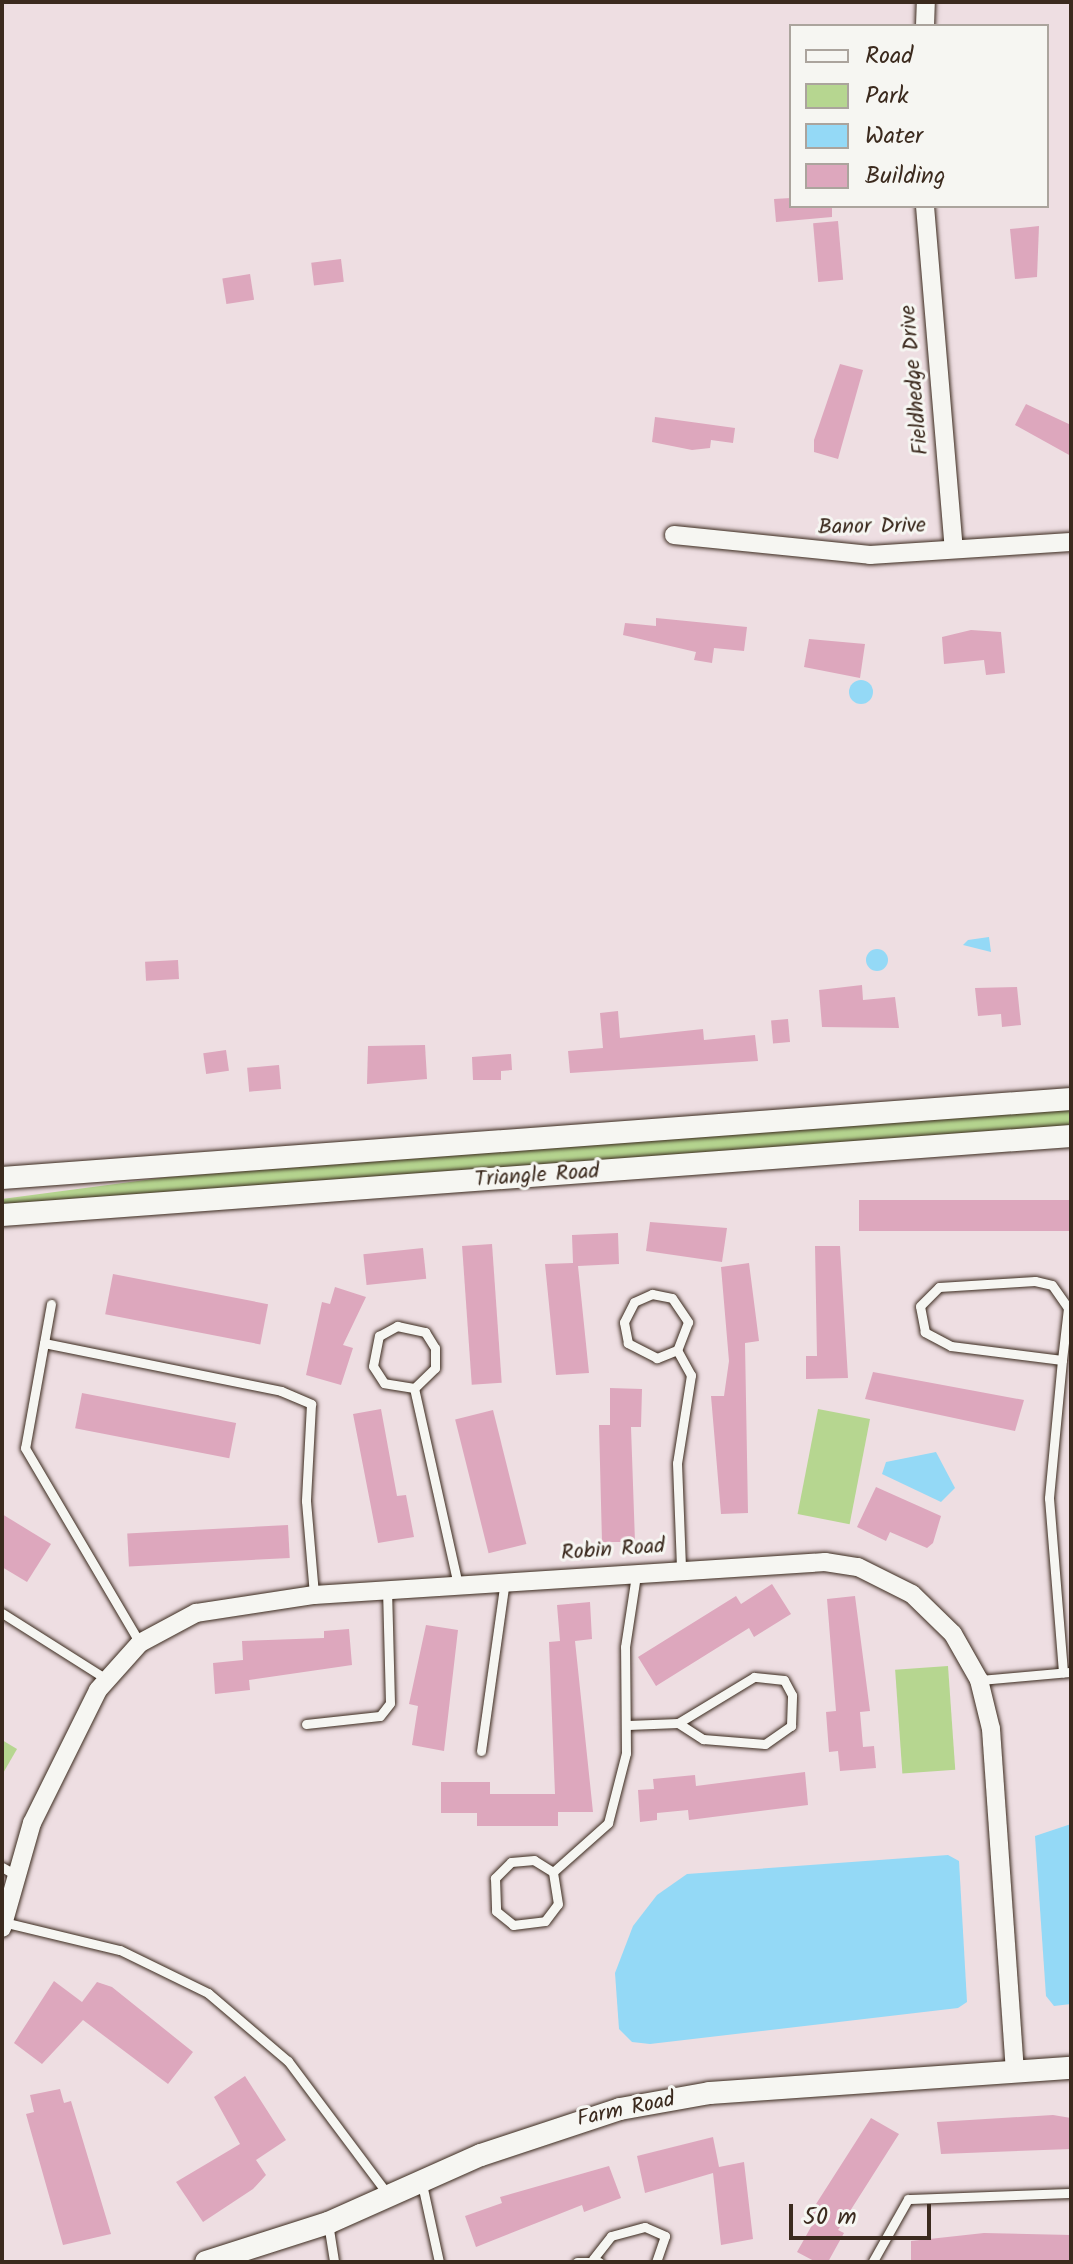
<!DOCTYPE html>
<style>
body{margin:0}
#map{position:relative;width:1073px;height:2264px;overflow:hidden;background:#eedee2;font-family:Kalam,sans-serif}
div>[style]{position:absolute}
.green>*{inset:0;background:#b6d690;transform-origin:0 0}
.water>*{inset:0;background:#94d9f6}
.round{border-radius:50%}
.building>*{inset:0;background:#dda7bd;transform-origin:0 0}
.roads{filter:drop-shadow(0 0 2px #3b2a1e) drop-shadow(0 0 2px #3b2a1e)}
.service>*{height:9px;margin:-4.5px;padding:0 4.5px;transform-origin:4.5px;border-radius:4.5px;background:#f6f6f2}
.minor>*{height:18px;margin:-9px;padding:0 9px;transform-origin:9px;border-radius:9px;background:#f6f6f2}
.tertiary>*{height:22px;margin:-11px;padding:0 11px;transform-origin:11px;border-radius:11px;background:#f6f6f2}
span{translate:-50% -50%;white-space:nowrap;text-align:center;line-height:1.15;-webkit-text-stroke:6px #f6f6f2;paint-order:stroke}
.street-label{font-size:22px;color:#3b2a1e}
.frame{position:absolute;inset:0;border:4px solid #3b2a1e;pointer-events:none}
.legend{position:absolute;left:789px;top:24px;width:260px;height:184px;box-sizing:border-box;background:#f6f6f2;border:2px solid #aba49d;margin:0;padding:10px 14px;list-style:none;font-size:24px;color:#3b2a1e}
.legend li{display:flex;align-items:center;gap:16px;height:40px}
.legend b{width:40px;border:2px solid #aba49d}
.scale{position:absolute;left:789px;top:2204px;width:142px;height:36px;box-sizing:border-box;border:4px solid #3b2a1e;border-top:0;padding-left:10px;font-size:24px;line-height:28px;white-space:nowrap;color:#3b2a1e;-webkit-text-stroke:6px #f6f6f2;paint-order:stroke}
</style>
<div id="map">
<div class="green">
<i style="clip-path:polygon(1071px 1109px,1071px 1126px,2px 1204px,2px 1199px,168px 1177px)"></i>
<i style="left:818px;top:1409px;width:53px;height:107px;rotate:11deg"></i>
<i style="left:948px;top:1666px;width:104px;height:53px;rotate:86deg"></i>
<i style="clip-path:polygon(2px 1740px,17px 1749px,2px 1775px)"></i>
</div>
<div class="water">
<i class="round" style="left:849px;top:680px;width:24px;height:24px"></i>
<i style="clip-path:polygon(989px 937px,991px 952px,963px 945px,968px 940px)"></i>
<i class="round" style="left:866px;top:949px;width:22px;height:22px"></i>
<i style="clip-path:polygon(936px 1452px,955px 1488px,941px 1502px,882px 1474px,886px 1462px)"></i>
<i style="clip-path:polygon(1071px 1824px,1071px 2004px,1054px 2006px,1046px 1996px,1035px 1836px)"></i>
<i style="clip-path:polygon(948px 1855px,959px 1861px,967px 2002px,958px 2008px,650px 2044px,632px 2042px,619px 2029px,615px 1973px,633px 1926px,657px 1895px,687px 1874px)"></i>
</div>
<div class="building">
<i style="clip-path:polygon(791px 198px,791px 206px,832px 206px,832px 217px,776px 222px,774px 199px)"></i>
<i style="left:838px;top:221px;width:59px;height:25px;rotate:85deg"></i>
<i style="clip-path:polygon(1039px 226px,1037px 277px,1015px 279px,1010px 229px)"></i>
<i style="left:341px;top:259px;width:23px;height:30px;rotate:83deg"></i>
<i style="left:250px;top:274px;width:26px;height:28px;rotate:81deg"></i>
<i style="clip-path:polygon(840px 364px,863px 370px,838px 459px,814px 452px,814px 440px)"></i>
<i style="clip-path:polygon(1026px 404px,1071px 425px,1071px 456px,1015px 425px)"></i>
<i style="clip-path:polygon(655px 417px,735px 428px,733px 443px,711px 440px,710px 448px,692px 450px,652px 442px)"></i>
<i style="clip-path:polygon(656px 618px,747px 627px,744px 651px,714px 648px,712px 663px,694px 660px,696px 652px,623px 635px,625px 623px,656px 626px)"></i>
<i style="clip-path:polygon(971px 630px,1001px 632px,1005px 673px,986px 675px,984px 660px,944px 664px,942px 637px)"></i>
<i style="clip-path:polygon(809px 639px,865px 644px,860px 678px,804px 667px)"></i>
<i style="left:178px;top:960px;width:19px;height:33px;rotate:87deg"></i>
<i style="clip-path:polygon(862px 985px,863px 1000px,895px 997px,899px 1028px,822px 1027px,819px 990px)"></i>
<i style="clip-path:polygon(1017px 987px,1021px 1025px,1002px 1027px,1001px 1014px,978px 1016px,975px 988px)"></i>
<i style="clip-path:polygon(618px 1011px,620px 1038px,703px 1029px,704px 1040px,755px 1035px,758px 1061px,570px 1073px,568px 1051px,603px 1048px,600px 1013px)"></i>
<i style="left:788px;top:1019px;width:23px;height:17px;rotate:85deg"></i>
<i style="clip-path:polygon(425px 1045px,427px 1079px,367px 1084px,368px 1046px)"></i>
<i style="left:226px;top:1050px;width:21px;height:23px;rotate:82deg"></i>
<i style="clip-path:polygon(511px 1054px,512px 1070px,501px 1071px,501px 1080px,473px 1080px,472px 1057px)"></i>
<i style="left:279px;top:1065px;width:24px;height:32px;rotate:85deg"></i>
<i style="left:1071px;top:1200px;width:31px;height:212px;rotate:90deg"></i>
<i style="clip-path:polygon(650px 1222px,727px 1228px,722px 1262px,646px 1251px)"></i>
<i style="clip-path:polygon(618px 1233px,619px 1264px,578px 1266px,589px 1373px,556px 1375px,545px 1264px,573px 1263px,572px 1235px)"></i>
<i style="left:492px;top:1244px;width:139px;height:30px;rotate:86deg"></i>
<i style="clip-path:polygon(815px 1246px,840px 1246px,848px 1378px,806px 1379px,806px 1356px,817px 1356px)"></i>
<i style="left:423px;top:1248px;width:31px;height:60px;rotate:84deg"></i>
<i style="clip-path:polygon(749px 1263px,759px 1341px,745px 1343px,748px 1513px,721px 1514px,711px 1396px,724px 1396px,729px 1361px,721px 1267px)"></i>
<i style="left:113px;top:1274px;width:158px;height:41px;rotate:11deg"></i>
<i style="clip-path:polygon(335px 1287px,366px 1297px,343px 1345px,353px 1348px,341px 1385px,306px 1375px,322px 1302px,330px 1304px)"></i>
<i style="clip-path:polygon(873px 1372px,1024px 1400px,1015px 1431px,865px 1399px)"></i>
<i style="clip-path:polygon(610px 1388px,642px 1389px,641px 1427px,631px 1427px,635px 1542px,602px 1542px,599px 1425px,610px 1425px)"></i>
<i style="left:82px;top:1393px;width:157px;height:36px;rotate:11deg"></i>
<i style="clip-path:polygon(381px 1409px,397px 1496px,406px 1495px,414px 1537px,378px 1543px,353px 1414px)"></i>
<i style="left:493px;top:1410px;width:138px;height:39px;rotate:76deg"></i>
<i style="clip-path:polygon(876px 1487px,941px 1516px,933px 1543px,927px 1548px,890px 1532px,886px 1541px,857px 1527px)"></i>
<i style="clip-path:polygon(2px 1514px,51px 1544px,27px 1582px,2px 1567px)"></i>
<i style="left:288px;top:1525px;width:33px;height:161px;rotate:87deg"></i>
<i style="clip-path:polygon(772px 1584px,791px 1614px,754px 1637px,749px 1628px,656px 1686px,638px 1657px,736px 1596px,741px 1604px)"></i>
<i style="clip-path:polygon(855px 1596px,870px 1711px,860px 1712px,863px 1747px,874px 1746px,876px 1768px,840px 1771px,838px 1751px,829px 1752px,826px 1712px,836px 1711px,827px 1599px)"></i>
<i style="clip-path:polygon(590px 1602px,592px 1639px,575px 1641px,593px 1812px,558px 1812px,558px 1826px,477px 1826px,477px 1813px,441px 1813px,441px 1782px,490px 1782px,490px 1794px,555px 1794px,549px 1642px,560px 1641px,557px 1605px)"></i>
<i style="clip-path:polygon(426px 1625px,458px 1630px,444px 1751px,412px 1745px,418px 1706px,409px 1704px)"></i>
<i style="clip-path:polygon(349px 1629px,352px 1665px,249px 1680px,250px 1690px,215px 1694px,213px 1663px,243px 1660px,242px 1641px,324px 1638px,324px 1631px)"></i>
<i style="clip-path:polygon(805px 1772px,808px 1805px,689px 1820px,688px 1810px,657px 1813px,657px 1820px,640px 1822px,638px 1790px,654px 1789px,653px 1779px,695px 1775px,696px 1786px)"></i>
<i style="clip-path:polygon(54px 1981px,82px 2002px,97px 1982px,112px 1987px,193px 2052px,168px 2084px,83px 2020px,42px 2064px,14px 2043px)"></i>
<i style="clip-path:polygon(245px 2076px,286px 2140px,256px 2160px,266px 2175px,253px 2189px,203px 2222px,176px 2182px,240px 2144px,214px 2097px)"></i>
<i style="clip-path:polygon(60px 2089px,64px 2103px,71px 2101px,111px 2234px,63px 2245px,26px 2114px,34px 2112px,30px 2095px)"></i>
<i style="clip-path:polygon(1053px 2115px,1071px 2118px,1071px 2149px,941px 2154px,937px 2122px)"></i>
<i style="clip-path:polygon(871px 2118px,899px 2134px,838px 2230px,844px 2233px,828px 2262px,816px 2262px,797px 2252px,816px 2218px,809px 2215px)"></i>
<i style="clip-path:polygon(713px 2137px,719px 2167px,744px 2162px,753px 2239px,721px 2245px,713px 2173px,645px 2193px,637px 2156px)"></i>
<i style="clip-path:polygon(609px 2166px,621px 2198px,584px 2212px,582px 2205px,476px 2247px,465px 2216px,502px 2203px,500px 2197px)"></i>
<i style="clip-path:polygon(984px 2233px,1071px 2235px,1071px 2262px,911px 2262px,911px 2241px)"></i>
</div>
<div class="roads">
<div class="service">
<i style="left:1035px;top:1281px;width:17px;rotate:13deg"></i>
<i style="left:1052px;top:1285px;width:28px;rotate:55deg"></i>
<i style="left:1068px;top:1308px;width:52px;rotate:96.6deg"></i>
<i style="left:1062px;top:1360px;width:112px;rotate:-172.8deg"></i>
<i style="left:951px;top:1346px;width:30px;rotate:-152deg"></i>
<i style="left:925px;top:1332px;width:26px;rotate:-101deg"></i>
<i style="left:920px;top:1306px;width:27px;rotate:-45deg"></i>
<i style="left:939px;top:1287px;width:96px;rotate:-3.6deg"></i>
<i style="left:51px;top:1304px;width:146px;rotate:100.2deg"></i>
<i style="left:25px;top:1448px;width:226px;rotate:59.5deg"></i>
<i style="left:44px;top:1343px;width:242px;rotate:11.4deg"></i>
<i style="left:281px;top:1391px;width:33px;rotate:23deg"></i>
<i style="left:311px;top:1404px;width:97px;rotate:93deg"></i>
<i style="left:306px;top:1501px;width:94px;rotate:85.1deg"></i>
<i style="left:677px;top:1350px;width:22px;rotate:158deg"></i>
<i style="left:657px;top:1358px;width:33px;rotate:-153deg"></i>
<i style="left:628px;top:1343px;width:21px;rotate:-101deg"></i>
<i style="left:624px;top:1322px;width:22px;rotate:-63deg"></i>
<i style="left:634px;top:1302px;width:20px;rotate:-24deg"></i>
<i style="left:652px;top:1294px;width:20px;rotate:11deg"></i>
<i style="left:672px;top:1298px;width:29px;rotate:56deg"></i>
<i style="left:688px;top:1322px;width:30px;rotate:111deg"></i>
<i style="left:677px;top:1350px;width:29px;rotate:61deg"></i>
<i style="left:691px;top:1375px;width:89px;rotate:99deg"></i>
<i style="left:677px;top:1463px;width:106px;rotate:87.8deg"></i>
<i style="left:1062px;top:1360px;width:139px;rotate:95.4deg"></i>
<i style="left:1049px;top:1498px;width:175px;rotate:85.4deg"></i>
<i style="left:414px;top:1388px;width:30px;rotate:-171deg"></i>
<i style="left:384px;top:1383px;width:20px;rotate:-123deg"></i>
<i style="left:373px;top:1366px;width:31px;rotate:-79deg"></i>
<i style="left:379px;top:1336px;width:21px;rotate:-29deg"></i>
<i style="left:397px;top:1326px;width:29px;rotate:12deg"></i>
<i style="left:425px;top:1332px;width:19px;rotate:58deg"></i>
<i style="left:435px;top:1348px;width:20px;rotate:90deg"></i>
<i style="left:435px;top:1368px;width:29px;rotate:136deg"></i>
<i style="left:414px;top:1388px;width:202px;rotate:77.4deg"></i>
<i style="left:2px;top:1613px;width:122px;rotate:32.3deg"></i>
<i style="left:979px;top:1680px;width:92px;rotate:-5deg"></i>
<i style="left:306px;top:1724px;width:74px;rotate:-6.2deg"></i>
<i style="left:380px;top:1716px;width:16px;rotate:-52deg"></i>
<i style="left:390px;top:1703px;width:113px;rotate:-91.5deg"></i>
<i style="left:628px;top:1725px;width:50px;rotate:-2.3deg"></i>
<i style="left:678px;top:1723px;width:30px;rotate:33deg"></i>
<i style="left:703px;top:1739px;width:62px;rotate:4.6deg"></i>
<i style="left:765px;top:1744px;width:32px;rotate:-35deg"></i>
<i style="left:791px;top:1726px;width:31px;rotate:-88deg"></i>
<i style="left:792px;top:1695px;width:17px;rotate:-118deg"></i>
<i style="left:784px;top:1680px;width:30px;rotate:-174deg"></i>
<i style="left:754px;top:1677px;width:89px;rotate:148.8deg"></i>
<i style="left:481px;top:1751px;width:172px;rotate:-82deg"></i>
<i style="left:2px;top:1867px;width:14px;rotate:30deg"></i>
<i style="left:553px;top:1872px;width:22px;rotate:-148deg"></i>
<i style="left:534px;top:1860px;width:23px;rotate:175deg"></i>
<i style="left:511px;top:1862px;width:23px;rotate:135deg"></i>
<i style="left:495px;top:1878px;width:33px;rotate:88deg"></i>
<i style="left:496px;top:1911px;width:22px;rotate:39deg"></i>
<i style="left:513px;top:1925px;width:32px;rotate:-7deg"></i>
<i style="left:545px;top:1921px;width:21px;rotate:-53deg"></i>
<i style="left:558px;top:1904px;width:32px;rotate:-99deg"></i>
<i style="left:553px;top:1872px;width:74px;rotate:-41.7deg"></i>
<i style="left:608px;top:1823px;width:72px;rotate:-75.6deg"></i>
<i style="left:626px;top:1753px;width:106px;rotate:-90.5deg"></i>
<i style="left:625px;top:1647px;width:73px;rotate:-81.3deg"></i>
<i style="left:3px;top:1922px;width:120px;rotate:13.5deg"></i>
<i style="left:120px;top:1950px;width:98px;rotate:26deg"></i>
<i style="left:208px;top:1993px;width:105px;rotate:40.4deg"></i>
<i style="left:288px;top:2061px;width:169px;rotate:53.2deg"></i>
<i style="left:422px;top:2184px;width:80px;rotate:77.7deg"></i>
<i style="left:328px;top:2223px;width:39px;rotate:81deg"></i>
<i style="left:593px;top:2259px;width:29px;rotate:-52deg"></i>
<i style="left:611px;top:2236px;width:35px;rotate:-15deg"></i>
<i style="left:645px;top:2227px;width:22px;rotate:24deg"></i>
<i style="left:665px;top:2236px;width:28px;rotate:109deg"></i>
<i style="left:873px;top:2261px;width:71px;rotate:-60.6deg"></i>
<i style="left:908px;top:2199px;width:163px;rotate:-2.1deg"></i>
<i style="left:577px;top:2262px;width:22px"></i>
</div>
<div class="minor">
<i style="left:925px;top:26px;width:24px;rotate:-88deg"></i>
<i style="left:925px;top:206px;width:344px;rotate:85.2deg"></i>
<i style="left:674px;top:535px;width:197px;rotate:5.8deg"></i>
<i style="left:870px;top:555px;width:201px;rotate:-3.7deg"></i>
<i style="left:2px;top:1928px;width:109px;rotate:-74.1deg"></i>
<i style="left:32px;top:1823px;width:148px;rotate:-63.6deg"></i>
<i style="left:98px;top:1690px;width:63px;rotate:-48.2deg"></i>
<i style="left:140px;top:1643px;width:64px;rotate:-28.2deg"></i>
<i style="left:196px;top:1613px;width:119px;rotate:-8.7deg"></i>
<i style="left:314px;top:1595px;width:512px;rotate:-3.69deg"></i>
<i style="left:825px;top:1562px;width:33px;rotate:9deg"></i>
<i style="left:858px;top:1567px;width:60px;rotate:26.6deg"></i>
<i style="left:912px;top:1594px;width:57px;rotate:44.3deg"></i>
<i style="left:953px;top:1634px;width:53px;rotate:60.5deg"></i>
<i style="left:979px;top:1680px;width:50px;rotate:76.2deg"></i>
<i style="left:991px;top:1729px;width:341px;rotate:86deg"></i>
</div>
<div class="tertiary">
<i style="left:2px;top:1178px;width:1072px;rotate:-4.23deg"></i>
<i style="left:2px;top:1215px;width:1072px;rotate:-4.23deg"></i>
<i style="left:206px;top:2262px;width:128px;rotate:-17.7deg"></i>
<i style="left:328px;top:2223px;width:167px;rotate:-24deg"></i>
<i style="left:481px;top:2155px;width:146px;rotate:-18.3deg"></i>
<i style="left:620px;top:2109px;width:91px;rotate:-10.1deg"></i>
<i style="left:710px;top:2093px;width:362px;rotate:-4deg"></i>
</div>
</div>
<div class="street-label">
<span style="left:915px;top:380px;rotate:-95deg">Fieldhedge Drive</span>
<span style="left:872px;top:527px;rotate:-1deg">Banor Drive</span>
<span style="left:537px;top:1176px;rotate:-4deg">Triangle Road</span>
<span style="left:613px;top:1550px;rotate:-4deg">Robin Road</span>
<span style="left:626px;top:2110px;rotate:-12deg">Farm Road</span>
</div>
<div class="frame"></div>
<ul class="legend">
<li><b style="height:10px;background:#f6f6f2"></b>Road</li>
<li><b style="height:22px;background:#b6d690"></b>Park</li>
<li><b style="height:22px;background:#94d9f6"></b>Water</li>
<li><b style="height:22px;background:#dda7bd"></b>Building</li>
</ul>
<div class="scale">50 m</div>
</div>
